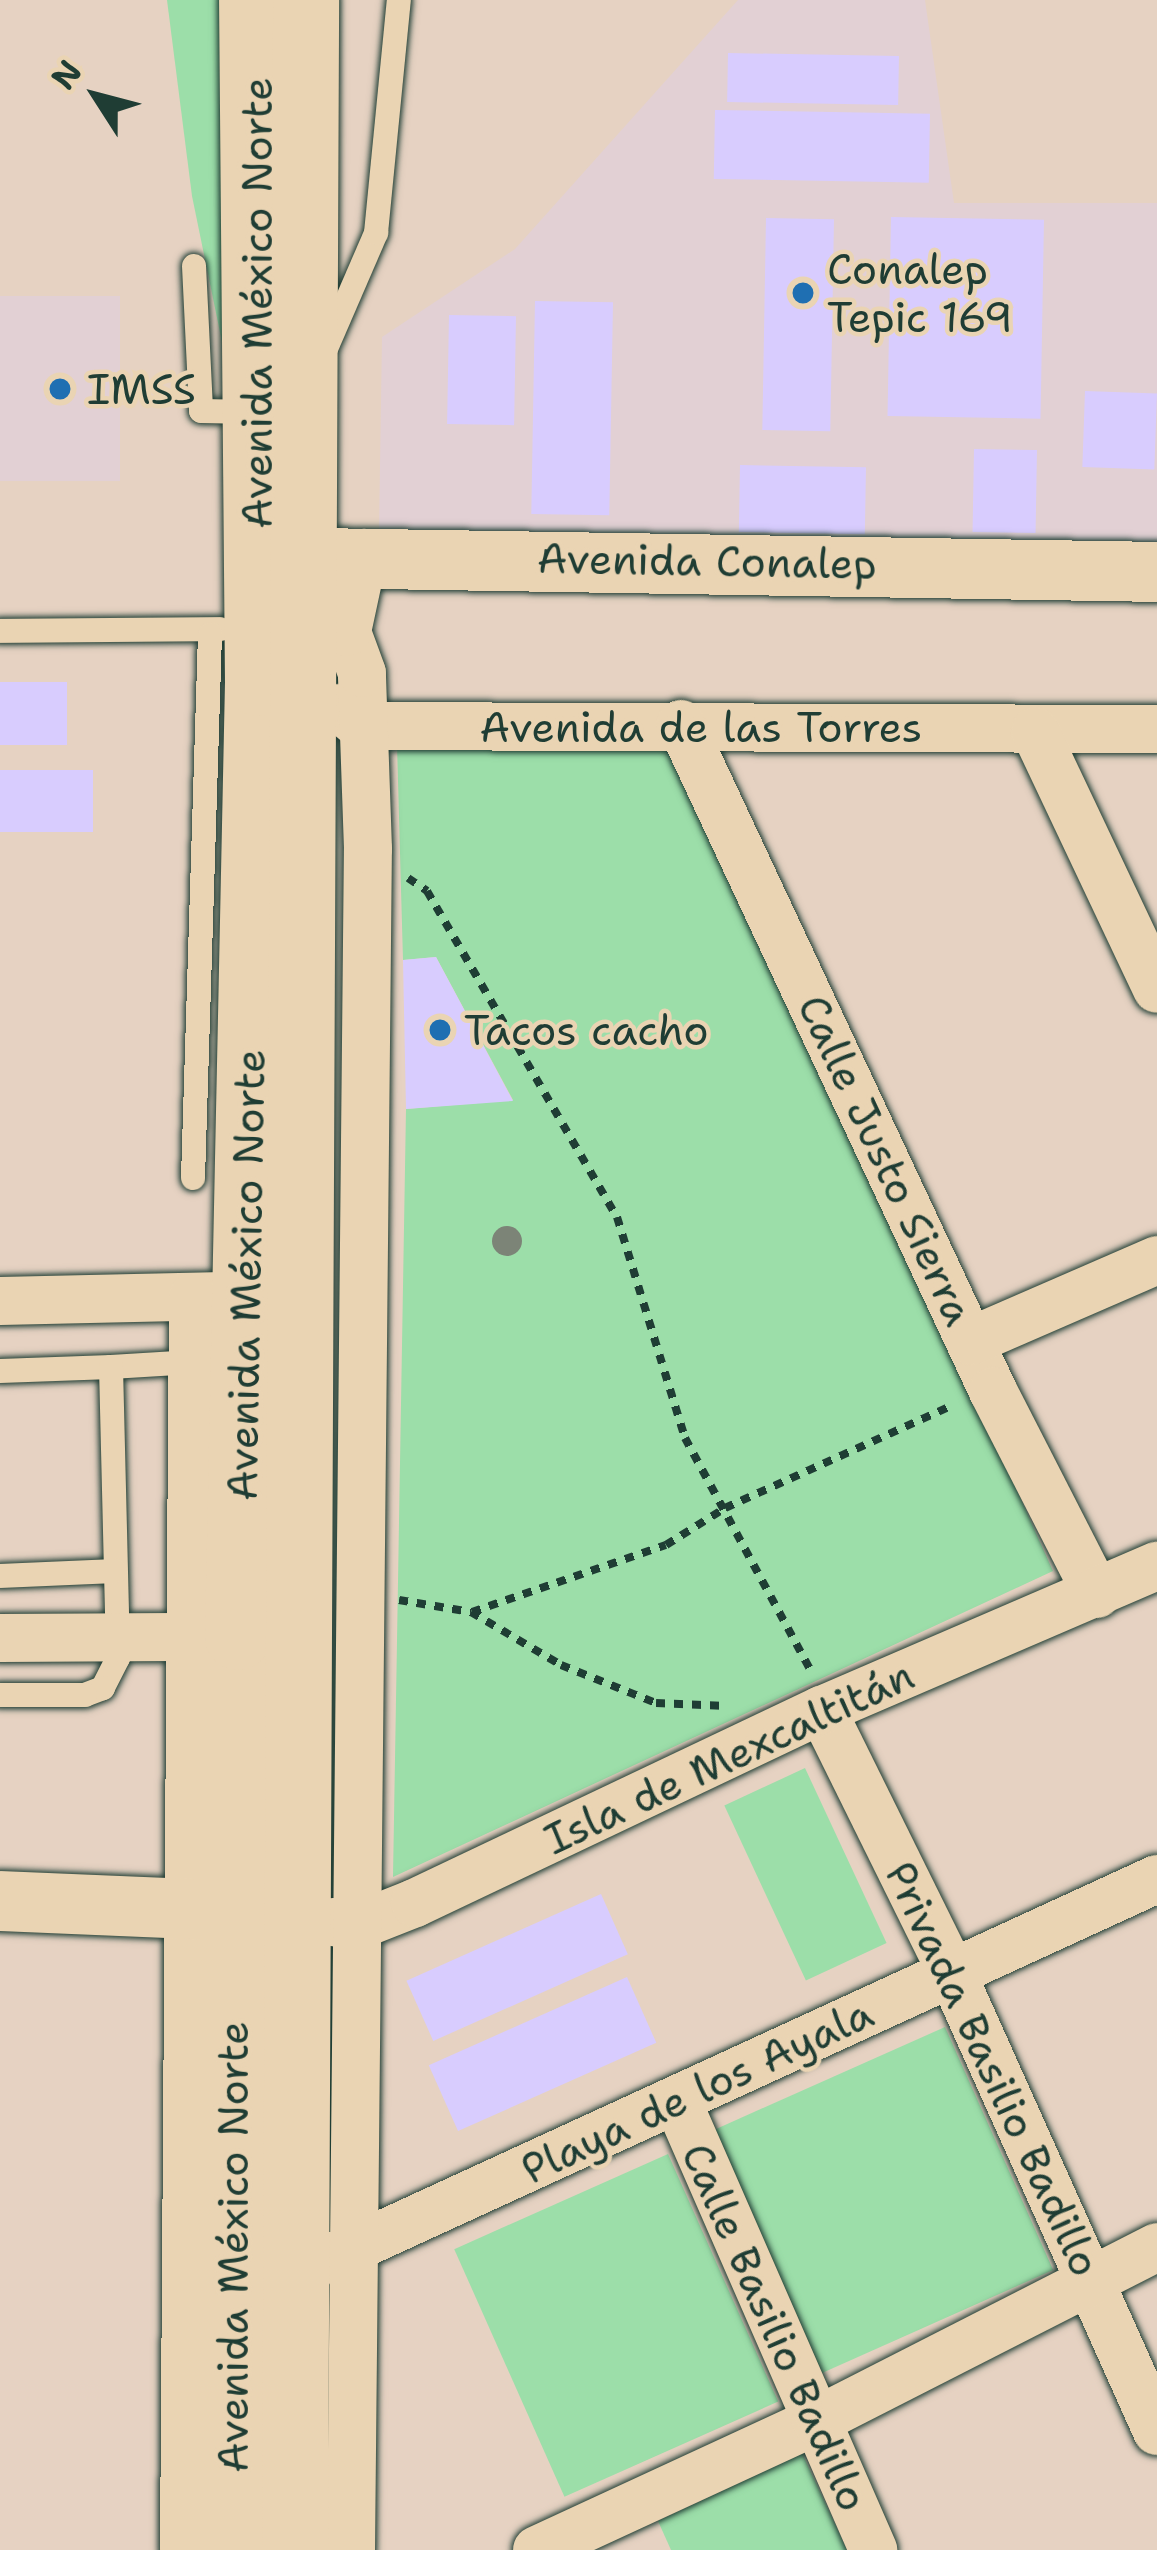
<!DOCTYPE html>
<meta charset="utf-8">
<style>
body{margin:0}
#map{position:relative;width:1157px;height:2550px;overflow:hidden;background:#e6d2c2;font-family:"Shantell Sans",sans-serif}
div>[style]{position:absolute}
.built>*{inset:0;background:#e2d0d4;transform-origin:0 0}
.green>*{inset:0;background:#9cdea9;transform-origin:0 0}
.building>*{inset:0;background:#d8ccfe;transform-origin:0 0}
.path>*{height:8px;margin-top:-4px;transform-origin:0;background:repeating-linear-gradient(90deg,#1f3d34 0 9px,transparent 0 18px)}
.roads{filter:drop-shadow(0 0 3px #1f3d34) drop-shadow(0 0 3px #1f3d34)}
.service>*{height:24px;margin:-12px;padding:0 12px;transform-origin:12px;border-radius:12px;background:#ead4b3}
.minor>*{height:48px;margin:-24px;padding:0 24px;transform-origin:24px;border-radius:24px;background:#ead4b3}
.tertiary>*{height:60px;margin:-30px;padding:0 30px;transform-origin:30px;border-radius:30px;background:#ead4b3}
.primary>*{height:66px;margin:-33px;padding:0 33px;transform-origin:33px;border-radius:33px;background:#ead4b3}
.trees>*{width:30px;height:30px;margin:-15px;border-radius:50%;background:#7c8477}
.dots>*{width:33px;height:33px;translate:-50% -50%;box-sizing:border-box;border:6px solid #ead4b3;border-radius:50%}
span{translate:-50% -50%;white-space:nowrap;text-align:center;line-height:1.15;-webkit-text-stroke:9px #ead4b3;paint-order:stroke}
.poi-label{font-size:42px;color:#1f3d34}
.left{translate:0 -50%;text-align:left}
.street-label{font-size:42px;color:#1f3d34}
.north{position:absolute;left:36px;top:36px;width:120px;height:120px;-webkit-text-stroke:9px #ead4b3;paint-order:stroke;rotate:306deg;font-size:33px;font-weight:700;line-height:48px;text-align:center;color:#1f3d34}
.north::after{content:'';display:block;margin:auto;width:42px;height:54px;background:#1f3d34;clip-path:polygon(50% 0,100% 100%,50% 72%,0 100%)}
</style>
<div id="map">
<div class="built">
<i style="clip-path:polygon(738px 0,925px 0,954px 203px,1157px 203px,1157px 549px,379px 531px,382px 337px,515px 249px)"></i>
<i style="left:120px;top:296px;width:185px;height:120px;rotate:90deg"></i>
</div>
<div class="green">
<i style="clip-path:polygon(167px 0,227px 0,230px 381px,192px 196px)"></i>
<i style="clip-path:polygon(396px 709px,669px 714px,1053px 1571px,393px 1877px,406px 1109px,513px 1100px,436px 957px,403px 960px)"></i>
<i style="left:805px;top:1768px;width:193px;height:89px;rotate:65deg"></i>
<i style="left:945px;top:2027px;width:266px;height:253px;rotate:66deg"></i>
<i style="left:668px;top:2154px;width:271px;height:234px;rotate:66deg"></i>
<i style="clip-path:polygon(802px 2453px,847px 2550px,671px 2550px,658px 2521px)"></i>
</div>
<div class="building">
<i style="left:728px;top:53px;width:171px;height:49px;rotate:1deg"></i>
<i style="left:715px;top:110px;width:215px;height:69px;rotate:1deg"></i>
<i style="left:891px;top:217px;width:153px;height:199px;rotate:1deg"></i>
<i style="left:766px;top:218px;width:68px;height:212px;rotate:1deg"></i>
<i style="left:535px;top:301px;width:78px;height:213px;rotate:1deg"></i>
<i style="left:449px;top:315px;width:67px;height:109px;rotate:1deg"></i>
<i style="left:1085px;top:391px;width:72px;height:76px;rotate:2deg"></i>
<i style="left:974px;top:449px;width:63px;height:83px;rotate:1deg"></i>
<i style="left:740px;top:465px;width:126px;height:67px;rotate:1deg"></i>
<i style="left:0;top:682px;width:67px;height:63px"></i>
<i style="left:0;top:770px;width:93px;height:62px"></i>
<i style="clip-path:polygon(436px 957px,513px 1101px,406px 1109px,403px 960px)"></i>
<i style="left:601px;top:1894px;width:66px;height:213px;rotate:66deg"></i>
<i style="left:627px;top:1977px;width:72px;height:217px;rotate:66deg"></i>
</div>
<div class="path">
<i style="left:408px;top:878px;width:23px;rotate:34deg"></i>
<i style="left:427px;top:891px;width:377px;rotate:59.8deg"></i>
<i style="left:617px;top:1217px;width:231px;rotate:72.9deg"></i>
<i style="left:685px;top:1438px;width:265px;rotate:61.6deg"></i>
<i style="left:399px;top:1600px;width:73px;rotate:9.5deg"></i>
<i style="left:471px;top:1612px;width:104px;rotate:30.5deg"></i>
<i style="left:561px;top:1665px;width:102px;rotate:21.8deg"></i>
<i style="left:656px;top:1703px;width:71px;rotate:2.4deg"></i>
<i style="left:472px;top:1612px;width:205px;rotate:-19.1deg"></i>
<i style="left:666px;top:1545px;width:70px;rotate:-32.1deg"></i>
<i style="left:725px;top:1508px;width:250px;rotate:-24.3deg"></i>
</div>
<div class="roads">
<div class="service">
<i style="left:194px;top:266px;width:145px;rotate:87.2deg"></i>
<i style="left:201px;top:411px;width:52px;rotate:1.1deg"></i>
<i style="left:325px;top:351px;width:129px;rotate:-66.6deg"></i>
<i style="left:376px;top:233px;width:234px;rotate:-84.4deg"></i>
<i style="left:0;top:631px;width:220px;rotate:-0.5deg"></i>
<i style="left:193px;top:1178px;width:544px;rotate:-88.21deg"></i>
<i style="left:111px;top:1367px;width:82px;rotate:-3.5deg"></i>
<i style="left:0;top:1371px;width:111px;rotate:-2.1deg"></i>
<i style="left:111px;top:1367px;width:291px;rotate:88.6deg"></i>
<i style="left:118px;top:1658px;width:34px;rotate:117deg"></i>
<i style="left:103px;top:1688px;width:19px;rotate:159deg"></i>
<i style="left:85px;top:1695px;width:85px;rotate:180deg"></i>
<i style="left:0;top:1576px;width:115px;rotate:-2.5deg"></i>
</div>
<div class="minor">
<i style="left:339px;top:708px;width:28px;rotate:39deg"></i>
<i style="left:361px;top:726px;width:796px;rotate:0.22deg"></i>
<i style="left:681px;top:724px;width:736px;rotate:64.93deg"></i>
<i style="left:993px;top:1391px;width:228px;rotate:62.9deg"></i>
<i style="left:1035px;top:731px;width:285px;rotate:64.7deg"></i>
<i style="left:0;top:1301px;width:224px;rotate:-1.3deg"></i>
<i style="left:971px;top:1341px;width:203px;rotate:-23.5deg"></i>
<i style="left:0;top:1638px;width:221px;rotate:-0.3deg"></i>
<i style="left:822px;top:1710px;width:291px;rotate:63.7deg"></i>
<i style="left:951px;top:1971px;width:504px;rotate:65.88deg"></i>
<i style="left:333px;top:1922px;width:24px;rotate:9deg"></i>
<i style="left:357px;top:1926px;width:62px;rotate:-21.6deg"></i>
<i style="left:415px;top:1903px;width:450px;rotate:-25.4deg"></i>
<i style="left:822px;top:1710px;width:365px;rotate:-23.3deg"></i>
<i style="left:678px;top:2103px;width:488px;rotate:66.4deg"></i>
<i style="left:327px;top:2260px;width:913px;rotate:-24.66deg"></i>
<i style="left:184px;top:2550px;width:1253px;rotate:-89.59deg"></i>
<i style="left:351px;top:2550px;width:1701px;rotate:-89.43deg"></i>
<i style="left:368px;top:849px;width:176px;rotate:-92deg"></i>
<i style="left:362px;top:673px;width:44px;rotate:-110.1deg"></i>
<i style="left:347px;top:632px;width:81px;rotate:-77.9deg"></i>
<i style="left:537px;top:2550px;width:307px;rotate:-24.8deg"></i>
<i style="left:816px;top:2421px;width:383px;rotate:-27deg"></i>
</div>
<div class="tertiary">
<i style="left:257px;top:557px;width:900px;rotate:0.95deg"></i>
<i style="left:0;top:1901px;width:281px;rotate:2.4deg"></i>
</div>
<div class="primary">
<i style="left:232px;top:2550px;width:913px;rotate:-89.62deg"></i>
<i style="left:238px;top:1637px;width:954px;rotate:-88.8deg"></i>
<i style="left:258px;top:683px;width:683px;rotate:-90.5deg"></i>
<i style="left:295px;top:2550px;width:2550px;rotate:-89.75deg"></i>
</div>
</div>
<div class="trees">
<i style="left:507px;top:1241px"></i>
</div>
<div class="dots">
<i style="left:803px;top:293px;background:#1f6fb2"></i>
<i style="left:60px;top:389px;background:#1f6fb2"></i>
<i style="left:440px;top:1030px;background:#1f6fb2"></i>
</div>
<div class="poi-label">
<span class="left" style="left:827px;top:293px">Conalep<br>Tepic 169</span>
<span class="left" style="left:87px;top:389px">IMSS</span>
<span class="left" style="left:464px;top:1030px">Tacos cacho</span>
</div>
<div class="street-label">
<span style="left:257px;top:303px;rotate:-90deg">Avenida México Norte</span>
<span style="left:707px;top:561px;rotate:1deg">Avenida Conalep</span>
<span style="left:701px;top:727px">Avenida de las Torres</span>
<span style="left:886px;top:1160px;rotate:65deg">Calle Justo Sierra</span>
<span style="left:246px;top:1275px;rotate:-89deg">Avenida México Norte</span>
<span style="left:729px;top:1757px;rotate:-25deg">Isla de Mexcaltitán</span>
<span style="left:993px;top:2069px;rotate:65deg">Privada Basilio Badillo</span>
<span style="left:697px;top:2091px;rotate:-25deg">Playa de los Ayala</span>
<span style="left:233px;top:2247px;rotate:-90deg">Avenida México Norte</span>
<span style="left:775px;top:2327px;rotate:66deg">Calle Basilio Badillo</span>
</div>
<div class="north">N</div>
</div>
